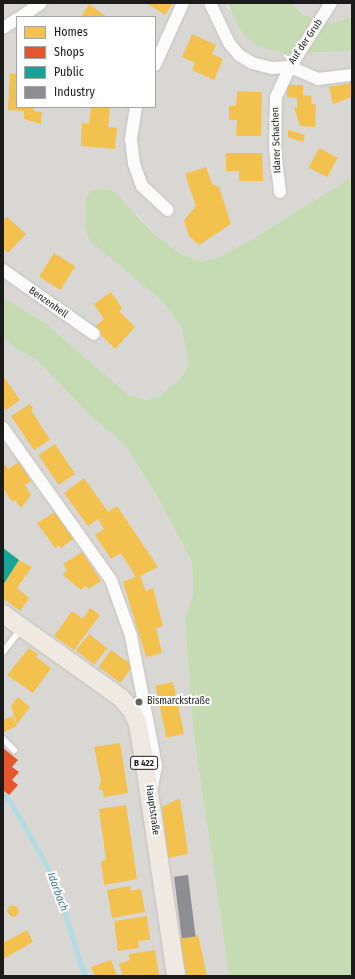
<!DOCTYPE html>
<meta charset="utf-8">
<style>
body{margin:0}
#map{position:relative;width:355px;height:979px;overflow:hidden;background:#eae7e2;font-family:"Fira Sans Condensed",sans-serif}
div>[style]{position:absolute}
.residential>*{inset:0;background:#d9d7d4}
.forest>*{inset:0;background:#c6dbb4}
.homes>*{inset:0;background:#f2c14e;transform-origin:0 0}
.shops>*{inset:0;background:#e4572e}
.public>*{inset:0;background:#17a398}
.industry>*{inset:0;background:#8d8d92;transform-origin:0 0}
.stream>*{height:4.5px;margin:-2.25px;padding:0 2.25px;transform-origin:2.25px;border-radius:2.25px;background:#b2dce1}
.roads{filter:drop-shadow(0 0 1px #c2c1bf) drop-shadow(0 0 1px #c2c1bf)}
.service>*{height:6px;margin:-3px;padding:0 3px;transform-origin:3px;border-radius:3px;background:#fcfbfb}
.minor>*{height:12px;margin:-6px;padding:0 6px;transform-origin:6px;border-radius:6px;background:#fcfbfb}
.primary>*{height:18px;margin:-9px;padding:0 9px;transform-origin:9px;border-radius:9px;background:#f0e9e1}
.dots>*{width:11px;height:11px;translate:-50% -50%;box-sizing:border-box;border:2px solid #fff;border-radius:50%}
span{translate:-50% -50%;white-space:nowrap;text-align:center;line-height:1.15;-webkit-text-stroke:4px #fff;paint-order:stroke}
.shield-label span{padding:1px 3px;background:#fff;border:1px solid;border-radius:3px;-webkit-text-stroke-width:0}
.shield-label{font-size:9px;color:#1b1b1b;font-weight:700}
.street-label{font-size:10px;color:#1b1b1b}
.poi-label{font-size:10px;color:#1b1b1b}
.left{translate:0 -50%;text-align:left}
.water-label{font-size:11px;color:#3b78a1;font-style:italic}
.frame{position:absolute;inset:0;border:4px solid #1b1b1b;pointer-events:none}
.legend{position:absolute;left:16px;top:16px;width:140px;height:92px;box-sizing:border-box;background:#fff;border:1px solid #a4a4a4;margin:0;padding:5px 7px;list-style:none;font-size:12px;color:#1b1b1b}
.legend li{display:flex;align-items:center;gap:8px;height:20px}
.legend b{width:20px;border:1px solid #a4a4a4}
</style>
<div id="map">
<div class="residential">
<i style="clip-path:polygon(evenodd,3px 3px,227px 3px,227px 8px,284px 54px,352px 51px,352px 177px,254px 238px,217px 258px,201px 262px,178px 252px,153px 233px,136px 213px,131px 274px,160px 299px,182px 328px,189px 355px,189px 365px,183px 375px,160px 396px,146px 400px,129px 395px,45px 323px,3px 297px,3px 3px,17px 17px,155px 17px,155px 107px,17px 107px,17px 17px)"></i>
<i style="clip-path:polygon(291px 3px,352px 3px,352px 17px,331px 23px,302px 14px)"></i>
<i style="clip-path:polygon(3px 337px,15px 348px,36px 360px,93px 418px,125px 445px,158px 498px,192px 562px,193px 595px,185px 619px,193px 729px,229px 976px,3px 976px)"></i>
</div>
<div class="forest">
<i style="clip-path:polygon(227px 3px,291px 3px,302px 14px,331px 23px,352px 17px,352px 51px,284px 54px,258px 46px,244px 36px)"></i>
<i style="clip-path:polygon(352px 177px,352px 976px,229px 976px,193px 729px,185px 619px,193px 595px,192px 562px,158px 498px,125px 445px,93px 418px,36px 360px,15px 348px,3px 337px,3px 297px,45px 323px,129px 395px,146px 400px,160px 396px,183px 375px,189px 365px,182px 328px,160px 299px,89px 240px,85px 225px,86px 200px,90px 191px,102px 188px,115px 192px,153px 233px,178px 252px,201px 262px,217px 258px,254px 238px)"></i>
</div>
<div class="homes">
<i style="clip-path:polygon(147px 3px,173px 3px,165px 15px)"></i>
<i style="clip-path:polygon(89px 4px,107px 17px,81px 17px)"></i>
<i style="clip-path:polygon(192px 34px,216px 45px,212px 54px,223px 59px,214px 80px,192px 70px,195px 63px,182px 57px)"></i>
<i style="clip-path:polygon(10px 73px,17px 74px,17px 107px,34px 107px,34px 111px,42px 112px,41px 124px,24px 119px,24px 111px,8px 110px)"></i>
<i style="clip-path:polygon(352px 83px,352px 97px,333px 104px,329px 87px)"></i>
<i style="clip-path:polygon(287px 85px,303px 85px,303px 95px,312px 96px,311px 104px,316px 104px,315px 127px,300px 126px,294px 107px,297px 108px,297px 98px,287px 97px)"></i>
<i style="clip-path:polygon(237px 91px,262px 92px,261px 136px,236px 136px,237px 120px,229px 120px,229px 106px,236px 106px)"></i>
<i style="clip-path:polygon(91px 107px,110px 107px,108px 127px,117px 128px,115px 149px,81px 146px,82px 123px,89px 124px)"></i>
<i style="clip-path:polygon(288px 130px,305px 135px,303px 142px,288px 137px)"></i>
<i style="left:319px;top:148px;width:21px;height:22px;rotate:28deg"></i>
<i style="clip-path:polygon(226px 153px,262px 153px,263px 181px,239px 181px,239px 171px,226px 171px)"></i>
<i style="clip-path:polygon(206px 167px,212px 184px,219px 187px,231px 224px,199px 245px,189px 236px,184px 220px,196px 206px,185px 174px)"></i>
<i style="clip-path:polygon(7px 217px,26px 234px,8px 253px,3px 249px,3px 220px)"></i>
<i style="left:54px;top:253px;width:25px;height:28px;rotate:32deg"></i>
<i style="clip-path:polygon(111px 292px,122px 308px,119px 311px,135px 327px,115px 349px,94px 328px,104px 319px,94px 304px)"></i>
<i style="clip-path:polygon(3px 376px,20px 400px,6px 410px,3px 406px)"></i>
<i style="clip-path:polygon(30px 404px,33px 408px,31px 410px,50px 440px,34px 450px,11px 416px)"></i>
<i style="left:55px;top:444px;width:36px;height:20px;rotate:56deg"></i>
<i style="clip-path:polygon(19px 462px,31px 481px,25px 485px,31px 495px,21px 508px,15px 500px,12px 502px,3px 488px,3px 466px,6px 465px,8px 469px)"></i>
<i style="clip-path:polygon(84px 478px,108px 512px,117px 506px,158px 567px,140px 576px,146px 591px,153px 588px,163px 626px,156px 628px,162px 653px,146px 657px,123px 582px,136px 577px,121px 553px,111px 559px,95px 535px,104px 529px,98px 519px,88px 526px,64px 493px)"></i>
<i style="clip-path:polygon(55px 512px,73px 539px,61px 548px,59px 545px,55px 548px,37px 523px)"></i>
<i style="clip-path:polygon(82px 552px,101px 581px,88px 589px,86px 586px,81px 590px,63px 575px,67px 570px,63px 564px)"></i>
<i style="clip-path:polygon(19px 560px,32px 567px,17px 588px,29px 598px,20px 611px,3px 598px,3px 585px)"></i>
<i style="clip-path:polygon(90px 608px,100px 615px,74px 650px,54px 636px,72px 611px,83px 619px)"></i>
<i style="left:89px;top:634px;width:23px;height:21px;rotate:38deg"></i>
<i style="clip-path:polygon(29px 648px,38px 654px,36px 657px,51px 668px,33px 693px,7px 675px)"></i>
<i style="left:111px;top:650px;width:27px;height:21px;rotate:36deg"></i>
<i style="left:173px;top:682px;width:53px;height:18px;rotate:78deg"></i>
<i style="clip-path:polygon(18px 697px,30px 707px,17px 724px,11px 706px)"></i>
<i style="clip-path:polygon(13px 716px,17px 726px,4px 732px,3px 720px)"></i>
<i style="clip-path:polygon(120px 743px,128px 793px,104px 797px,103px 791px,99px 789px,101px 780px,94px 747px)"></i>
<i style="clip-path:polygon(180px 798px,188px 854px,168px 858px,162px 807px)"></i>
<i style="clip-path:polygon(126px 805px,137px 879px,104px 885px,101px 861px,106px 860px,99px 809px)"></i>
<i style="clip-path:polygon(130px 886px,131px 891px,141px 889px,145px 912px,112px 918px,107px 890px)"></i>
<i style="clip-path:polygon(10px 906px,16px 906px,19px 912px,15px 917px,10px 916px,7px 911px)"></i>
<i style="clip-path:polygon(147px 916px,150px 940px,138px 941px,139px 948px,118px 951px,114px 921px)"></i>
<i style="clip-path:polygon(27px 930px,33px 942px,3px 959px,3px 943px)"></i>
<i style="clip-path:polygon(198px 935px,207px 976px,187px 976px,178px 939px)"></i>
<i style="clip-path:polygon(155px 950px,159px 976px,123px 976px,119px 964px,130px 960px,129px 954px)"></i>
<i style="clip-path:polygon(111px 960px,117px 976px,95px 976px,91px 967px)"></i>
</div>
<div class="shops">
<i style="clip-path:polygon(3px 748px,18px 760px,12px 767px,19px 772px,12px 780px,18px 785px,9px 795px,3px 790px)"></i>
</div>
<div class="public">
<i style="clip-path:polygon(3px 548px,19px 560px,3px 585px)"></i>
</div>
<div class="industry">
<i style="left:188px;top:875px;width:62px;height:14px;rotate:83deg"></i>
</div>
<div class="stream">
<i style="left:3px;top:794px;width:11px;rotate:45deg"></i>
<i style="left:11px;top:802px;width:87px;rotate:60.5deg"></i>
<i style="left:54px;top:878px;width:103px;rotate:72.4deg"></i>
</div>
<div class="roads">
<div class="service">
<i style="left:3px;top:652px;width:29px;rotate:-52deg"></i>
<i style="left:3px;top:739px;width:16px;rotate:45deg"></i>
</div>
<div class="minor">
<i style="left:210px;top:3px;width:44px;rotate:64.6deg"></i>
<i style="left:229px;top:43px;width:16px;rotate:50deg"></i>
<i style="left:239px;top:55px;width:15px;rotate:32deg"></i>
<i style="left:252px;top:63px;width:21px;rotate:14deg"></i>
<i style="left:272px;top:68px;width:18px;rotate:-3deg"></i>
<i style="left:290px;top:67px;width:76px;rotate:-57.4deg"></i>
<i style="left:21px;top:17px;width:24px;rotate:-35deg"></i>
<i style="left:3px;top:28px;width:17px;rotate:-33deg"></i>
<i style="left:155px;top:65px;width:68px;rotate:-65.7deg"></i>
<i style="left:136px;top:107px;width:32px;rotate:99deg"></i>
<i style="left:131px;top:139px;width:25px;rotate:83deg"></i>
<i style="left:134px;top:164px;width:23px;rotate:70deg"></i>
<i style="left:142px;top:186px;width:35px;rotate:43deg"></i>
<i style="left:280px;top:192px;width:43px;rotate:-96.6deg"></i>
<i style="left:275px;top:149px;width:52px;rotate:-88.9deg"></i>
<i style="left:276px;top:97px;width:33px;rotate:-65deg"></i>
<i style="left:290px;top:67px;width:30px;rotate:23deg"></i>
<i style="left:318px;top:79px;width:34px;rotate:-7deg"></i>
<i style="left:3px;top:270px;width:111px;rotate:35.1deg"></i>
<i style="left:3px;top:428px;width:186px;rotate:54.6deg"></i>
<i style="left:111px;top:580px;width:59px;rotate:70.3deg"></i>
<i style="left:131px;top:636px;width:132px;rotate:79.1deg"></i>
<i style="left:156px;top:766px;width:20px;rotate:101deg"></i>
</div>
<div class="primary">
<i style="left:3px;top:614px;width:145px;rotate:35.4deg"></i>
<i style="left:121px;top:698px;width:15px;rotate:48deg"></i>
<i style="left:131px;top:709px;width:17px;rotate:65deg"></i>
<i style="left:138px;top:724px;width:49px;rotate:80.5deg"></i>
<i style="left:146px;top:772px;width:206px;rotate:81.6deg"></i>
</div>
</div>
<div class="dots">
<i style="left:139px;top:702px;background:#636261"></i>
</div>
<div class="shield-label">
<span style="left:144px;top:763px">B 422</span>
</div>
<div class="street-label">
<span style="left:306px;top:42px;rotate:-56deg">Auf der Grub</span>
<span style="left:277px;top:140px;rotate:-92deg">Idarer Schachen</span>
<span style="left:48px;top:303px;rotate:35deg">Benzenhell</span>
<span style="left:152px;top:810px;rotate:82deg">Hauptstraße</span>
</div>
<div class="poi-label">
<span class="left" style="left:147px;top:702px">Bismarckstraße</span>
</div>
<div class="water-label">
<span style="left:57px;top:892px;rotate:70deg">Idarbach</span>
</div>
<div class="frame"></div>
<ul class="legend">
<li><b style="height:11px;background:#f2c14e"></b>Homes</li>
<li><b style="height:11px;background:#e4572e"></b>Shops</li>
<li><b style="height:11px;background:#17a398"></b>Public</li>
<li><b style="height:11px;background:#8d8d92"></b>Industry</li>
</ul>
</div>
